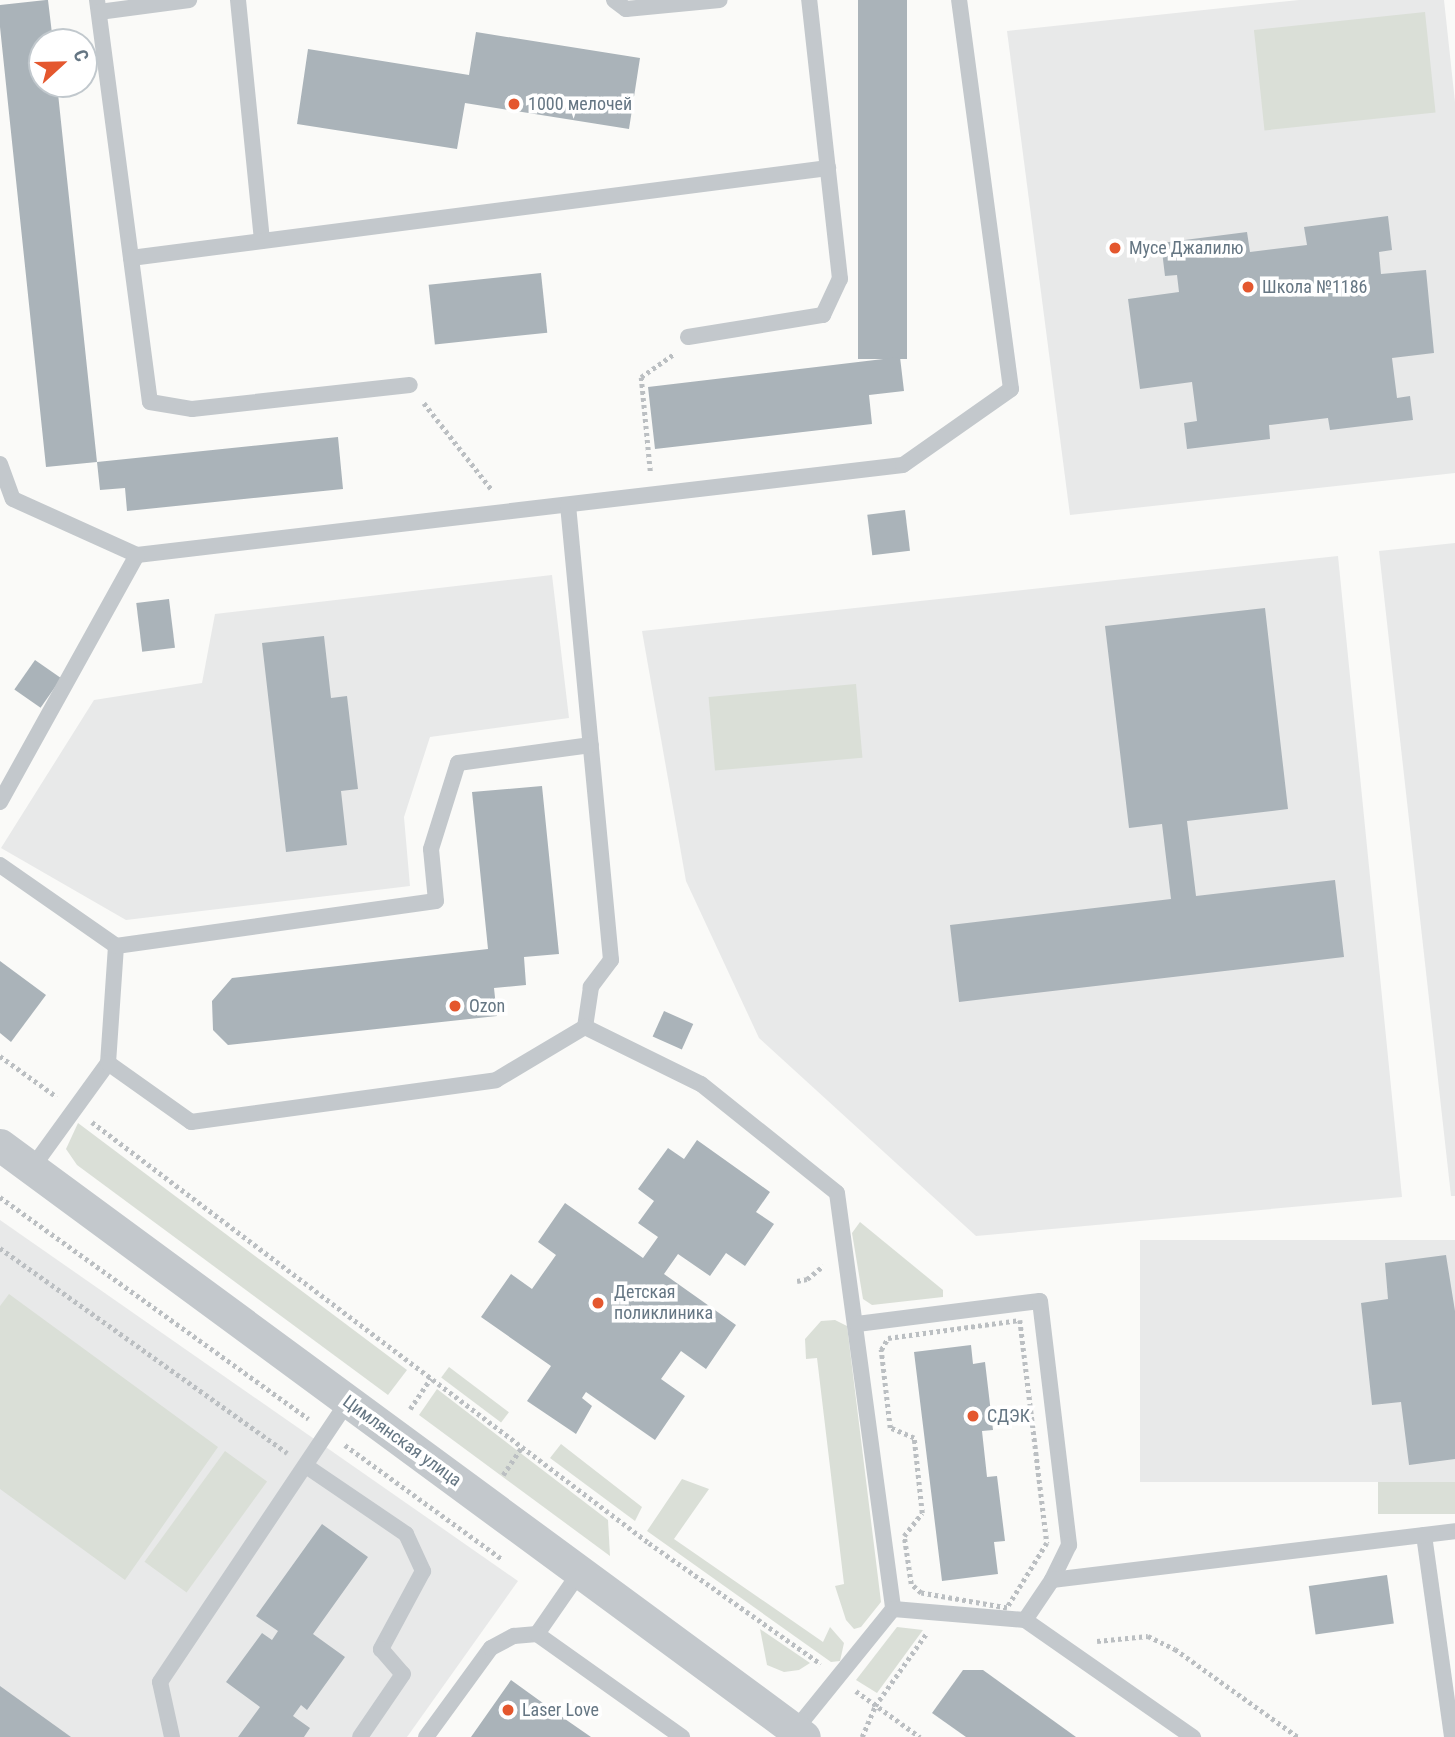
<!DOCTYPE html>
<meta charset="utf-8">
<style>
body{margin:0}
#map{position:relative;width:1455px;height:1737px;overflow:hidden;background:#fafaf8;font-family:"Roboto Condensed",sans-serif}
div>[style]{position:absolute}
.built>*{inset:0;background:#e8e9e9;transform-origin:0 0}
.green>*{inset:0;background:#dadfd7;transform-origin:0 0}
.building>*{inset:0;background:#aab3b9;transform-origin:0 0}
.path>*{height:4.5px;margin-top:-2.25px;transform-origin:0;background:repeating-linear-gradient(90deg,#bbbfc2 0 3.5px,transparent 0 7px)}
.lane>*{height:16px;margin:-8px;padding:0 8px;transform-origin:8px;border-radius:8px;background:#c3c8cc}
.street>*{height:33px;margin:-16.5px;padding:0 16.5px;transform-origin:16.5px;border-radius:16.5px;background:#c3c8cc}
.dots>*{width:19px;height:19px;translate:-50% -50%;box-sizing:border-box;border:4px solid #fff;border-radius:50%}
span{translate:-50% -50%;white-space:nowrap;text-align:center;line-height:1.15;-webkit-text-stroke:7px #fff;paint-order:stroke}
.poi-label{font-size:18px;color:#657683}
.left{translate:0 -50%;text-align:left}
.street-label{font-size:18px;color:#657683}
.north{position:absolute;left:28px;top:28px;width:70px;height:70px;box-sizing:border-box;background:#fff;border:2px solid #c1c8cd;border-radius:50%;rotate:68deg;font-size:19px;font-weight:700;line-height:28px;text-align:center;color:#657683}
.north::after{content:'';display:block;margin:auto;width:24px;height:32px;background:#e4572e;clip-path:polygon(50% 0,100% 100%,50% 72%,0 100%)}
</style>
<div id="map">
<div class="built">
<i style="clip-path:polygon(1299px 0,1444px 0,1455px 102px,1455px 473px,1070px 515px,1007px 31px)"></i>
<i style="clip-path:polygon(1455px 543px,1455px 1196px,1451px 1196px,1379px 551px)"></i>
<i style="clip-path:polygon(1338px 556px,1402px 1197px,976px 1236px,759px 1038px,686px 881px,642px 631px)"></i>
<i style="clip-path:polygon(552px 575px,569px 718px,430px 737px,404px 817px,410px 886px,126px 920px,1px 848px,94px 700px,202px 683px,215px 614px)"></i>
<i style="clip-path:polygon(0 1220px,518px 1581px,407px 1737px,0 1737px)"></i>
<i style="left:1455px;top:1240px;width:242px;height:315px;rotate:90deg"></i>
</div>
<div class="green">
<i style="left:1425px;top:12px;width:101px;height:172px;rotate:84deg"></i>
<i style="left:856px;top:684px;width:74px;height:148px;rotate:85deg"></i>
<i style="clip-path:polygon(78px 1123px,407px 1370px,388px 1395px,77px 1165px,66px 1149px)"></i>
<i style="clip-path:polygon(860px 1222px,943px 1290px,943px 1297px,872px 1305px,863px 1299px,852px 1233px)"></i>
<i style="clip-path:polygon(9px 1294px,218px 1447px,125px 1580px,0 1489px,0 1306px)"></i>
<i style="clip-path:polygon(835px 1320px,847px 1326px,881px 1602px,861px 1627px,854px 1629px,846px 1620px,835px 1586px,844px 1584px,817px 1358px,806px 1359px,805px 1339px,821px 1321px)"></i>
<i style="left:449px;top:1367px;width:75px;height:13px;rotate:37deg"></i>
<i style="clip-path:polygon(437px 1389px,608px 1520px,610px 1556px,419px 1415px)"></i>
<i style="clip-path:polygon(561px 1444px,642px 1507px,635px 1521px,550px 1458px)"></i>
<i style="left:225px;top:1451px;width:52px;height:137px;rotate:36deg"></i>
<i style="clip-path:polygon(682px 1479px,709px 1489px,674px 1539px,823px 1642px,830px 1627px,844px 1643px,840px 1661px,831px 1662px,647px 1531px)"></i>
<i style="left:1455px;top:1482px;width:32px;height:77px;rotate:90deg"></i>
<i style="clip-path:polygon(897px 1627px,923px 1630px,877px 1693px,856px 1680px)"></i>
<i style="clip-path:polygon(760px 1629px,810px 1663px,799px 1670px,784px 1672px,767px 1665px)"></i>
</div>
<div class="building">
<i style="clip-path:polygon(46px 0,48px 0,53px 42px,42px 42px,42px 84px,57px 84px,97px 462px,46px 467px,0 27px,0 5px)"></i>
<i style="left:858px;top:0;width:49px;height:359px"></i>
<i style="clip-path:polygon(476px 32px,640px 58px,629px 129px,465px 103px,457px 149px,297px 124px,308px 49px,469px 75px)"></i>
<i style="clip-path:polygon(1388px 216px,1392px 250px,1379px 252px,1381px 274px,1426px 270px,1434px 353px,1392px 358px,1397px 398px,1410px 396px,1413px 420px,1330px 430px,1328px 418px,1269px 425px,1270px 439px,1187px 449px,1184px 423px,1197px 421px,1192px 382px,1140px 389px,1128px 299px,1179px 292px,1177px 275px,1165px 276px,1161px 243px,1247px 232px,1250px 252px,1307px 245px,1304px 227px)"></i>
<i style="left:541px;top:273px;width:60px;height:113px;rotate:84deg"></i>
<i style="clip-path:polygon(900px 357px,904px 391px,869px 395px,872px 424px,655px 449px,648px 387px)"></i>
<i style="clip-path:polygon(338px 437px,343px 489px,127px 511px,125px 488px,100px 490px,97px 462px)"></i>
<i style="left:905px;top:510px;width:41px;height:38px;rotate:83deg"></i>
<i style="left:169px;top:599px;width:49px;height:33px;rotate:83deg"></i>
<i style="clip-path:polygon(1265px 608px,1288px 809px,1187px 821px,1196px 896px,1335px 880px,1344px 957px,959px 1002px,950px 925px,1171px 899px,1162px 824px,1129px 828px,1105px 626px)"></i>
<i style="clip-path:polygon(324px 636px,331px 698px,347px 696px,358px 789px,341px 791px,347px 845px,286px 852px,262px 643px)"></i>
<i style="left:35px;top:660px;width:32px;height:36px;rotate:35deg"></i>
<i style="clip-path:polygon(542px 786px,559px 954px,524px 957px,526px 985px,494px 988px,497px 1016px,228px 1045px,213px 1030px,212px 1001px,232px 978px,488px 949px,472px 792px)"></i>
<i style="clip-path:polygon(0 961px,46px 995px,11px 1042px,0 1033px)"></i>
<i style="left:664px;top:1011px;width:32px;height:28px;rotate:24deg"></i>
<i style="clip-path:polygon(697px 1140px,770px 1192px,756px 1212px,774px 1224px,745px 1266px,726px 1253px,710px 1276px,678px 1254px,664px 1274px,736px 1325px,706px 1369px,681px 1351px,661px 1379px,685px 1396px,655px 1440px,586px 1392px,582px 1398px,592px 1406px,576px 1434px,527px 1401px,551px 1366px,481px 1317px,511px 1274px,532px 1289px,556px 1255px,538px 1242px,565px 1203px,643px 1258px,658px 1237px,638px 1223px,654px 1201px,638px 1189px,668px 1148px,684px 1159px)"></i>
<i style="clip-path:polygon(1446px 1255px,1455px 1311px,1455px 1459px,1409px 1465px,1401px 1402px,1372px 1405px,1361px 1303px,1388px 1299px,1385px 1263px)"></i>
<i style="clip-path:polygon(971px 1345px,973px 1364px,985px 1362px,993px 1430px,982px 1431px,987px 1477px,997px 1476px,1005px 1541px,994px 1542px,998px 1574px,942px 1581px,914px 1352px)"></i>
<i style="clip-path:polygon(322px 1524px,368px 1557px,313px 1634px,345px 1657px,307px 1710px,301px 1705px,293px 1716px,310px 1728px,304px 1737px,238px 1737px,260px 1707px,226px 1682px,262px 1633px,272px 1640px,278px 1631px,256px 1616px)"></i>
<i style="left:1387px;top:1575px;width:49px;height:79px;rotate:82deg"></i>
<i style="clip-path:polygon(963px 1670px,983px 1670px,1076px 1737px,966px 1737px,932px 1713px)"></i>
<i style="clip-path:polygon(511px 1680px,565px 1719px,591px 1737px,471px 1737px)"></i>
<i style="clip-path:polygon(0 1686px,71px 1737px,0 1737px)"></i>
</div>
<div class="path">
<i style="left:424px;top:403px;width:110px;rotate:52deg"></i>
<i style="left:650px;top:471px;width:94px;rotate:-95.5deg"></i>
<i style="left:641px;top:377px;width:40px;rotate:-34.9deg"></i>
<i style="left:0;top:1056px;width:70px;rotate:35.7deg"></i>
<i style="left:92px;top:1122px;width:698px;rotate:37.08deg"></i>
<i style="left:649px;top:1543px;width:210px;rotate:35.1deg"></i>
<i style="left:0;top:1197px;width:380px;rotate:35.7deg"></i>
<i style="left:0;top:1248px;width:353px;rotate:35.5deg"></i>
<i style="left:797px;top:1281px;width:10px;rotate:-11deg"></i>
<i style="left:807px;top:1279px;width:21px;rotate:-39deg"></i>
<i style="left:1020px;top:1320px;width:225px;rotate:83.1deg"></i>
<i style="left:1047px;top:1543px;width:76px;rotate:121.6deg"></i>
<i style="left:1007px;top:1608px;width:87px;rotate:-170.1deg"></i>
<i style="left:921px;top:1593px;width:13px;rotate:-138deg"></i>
<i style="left:911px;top:1584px;width:49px;rotate:-98.3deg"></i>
<i style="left:904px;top:1536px;width:29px;rotate:-52deg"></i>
<i style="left:922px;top:1513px;width:75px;rotate:-96.1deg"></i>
<i style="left:914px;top:1438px;width:26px;rotate:-157deg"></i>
<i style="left:890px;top:1428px;width:79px;rotate:-96.6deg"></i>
<i style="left:881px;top:1350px;width:14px;rotate:-60deg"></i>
<i style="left:888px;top:1338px;width:133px;rotate:-7.8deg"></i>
<i style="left:410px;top:1409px;width:37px;rotate:-56deg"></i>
<i style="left:345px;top:1445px;width:194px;rotate:36deg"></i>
<i style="left:503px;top:1475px;width:34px;rotate:-56deg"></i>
<i style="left:1097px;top:1641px;width:51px;rotate:-5.6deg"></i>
<i style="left:1148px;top:1636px;width:30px;rotate:26deg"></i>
<i style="left:1175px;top:1649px;width:151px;rotate:35.6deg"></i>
<i style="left:856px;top:1691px;width:79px;rotate:35.7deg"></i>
<i style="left:862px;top:1737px;width:34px;rotate:-67deg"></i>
<i style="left:875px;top:1706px;width:88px;rotate:-54.7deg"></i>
</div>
<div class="lane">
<i style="left:97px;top:0;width:405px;rotate:82.5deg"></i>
<i style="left:150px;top:402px;width:43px;rotate:9.5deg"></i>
<i style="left:192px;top:409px;width:219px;rotate:-6.3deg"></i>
<i style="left:238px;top:0;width:242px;rotate:84.3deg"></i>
<i style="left:614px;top:0;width:15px;rotate:37deg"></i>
<i style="left:626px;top:9px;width:94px;rotate:-5.5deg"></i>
<i style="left:99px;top:12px;width:91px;rotate:-7.6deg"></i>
<i style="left:131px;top:258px;width:703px;rotate:-7.36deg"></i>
<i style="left:688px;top:337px;width:137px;rotate:-9.3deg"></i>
<i style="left:823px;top:315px;width:40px;rotate:-65deg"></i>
<i style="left:840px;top:279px;width:281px;rotate:-96.3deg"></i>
<i style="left:0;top:464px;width:37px;rotate:70deg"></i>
<i style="left:13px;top:499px;width:136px;rotate:24.3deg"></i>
<i style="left:137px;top:555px;width:771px;rotate:-6.7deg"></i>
<i style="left:903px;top:465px;width:132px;rotate:-35.1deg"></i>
<i style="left:1011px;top:389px;width:392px;rotate:-97.6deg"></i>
<i style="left:568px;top:505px;width:457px;rotate:84.6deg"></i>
<i style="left:611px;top:960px;width:34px;rotate:127deg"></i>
<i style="left:591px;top:987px;width:40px;rotate:98.5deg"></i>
<i style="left:585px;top:1027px;width:129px;rotate:26.2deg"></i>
<i style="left:701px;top:1084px;width:174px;rotate:38.7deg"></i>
<i style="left:837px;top:1193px;width:420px;rotate:82.3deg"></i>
<i style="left:893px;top:1609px;width:156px;rotate:129deg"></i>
<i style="left:0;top:802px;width:282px;rotate:-61deg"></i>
<i style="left:0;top:865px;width:141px;rotate:34.9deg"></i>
<i style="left:116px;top:946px;width:117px;rotate:93.9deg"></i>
<i style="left:108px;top:1063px;width:130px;rotate:125.9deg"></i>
<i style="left:116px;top:946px;width:323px;rotate:-8deg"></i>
<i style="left:436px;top:901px;width:52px;rotate:-95.5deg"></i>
<i style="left:431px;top:849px;width:90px;rotate:-72.6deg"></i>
<i style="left:458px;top:763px;width:134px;rotate:-7.7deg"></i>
<i style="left:108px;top:1063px;width:102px;rotate:35.4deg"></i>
<i style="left:191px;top:1122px;width:308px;rotate:-7.8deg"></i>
<i style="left:496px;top:1080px;width:104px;rotate:-30.8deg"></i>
<i style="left:857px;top:1324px;width:184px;rotate:-7.2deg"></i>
<i style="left:1040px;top:1301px;width:246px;rotate:83.2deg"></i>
<i style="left:1069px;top:1545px;width:39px;rotate:116deg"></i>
<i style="left:1052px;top:1580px;width:48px;rotate:124deg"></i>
<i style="left:1025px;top:1620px;width:132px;rotate:-175.2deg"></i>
<i style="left:306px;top:1466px;width:121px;rotate:34.2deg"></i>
<i style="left:406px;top:1534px;width:41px;rotate:65.3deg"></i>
<i style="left:423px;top:1571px;width:89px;rotate:118.3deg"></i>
<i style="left:381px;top:1649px;width:33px;rotate:49deg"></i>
<i style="left:403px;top:1674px;width:76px;rotate:124.3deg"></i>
<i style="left:1424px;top:1535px;width:204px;rotate:82.1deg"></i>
<i style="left:1052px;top:1580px;width:406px;rotate:-6.9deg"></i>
<i style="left:1025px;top:1620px;width:205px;rotate:34.9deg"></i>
<i style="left:537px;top:1634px;width:75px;rotate:-55.3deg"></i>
<i style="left:172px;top:1737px;width:56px;rotate:-102.3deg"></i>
<i style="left:160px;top:1682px;width:338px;rotate:-56.2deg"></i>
<i style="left:426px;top:1737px;width:110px;rotate:-53.9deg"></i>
<i style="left:491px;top:1648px;width:26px;rotate:-28deg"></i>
<i style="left:514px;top:1636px;width:23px;rotate:-5deg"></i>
<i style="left:537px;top:1634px;width:178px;rotate:35.4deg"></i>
</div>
<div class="street">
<i style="left:0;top:1145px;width:998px;rotate:36.36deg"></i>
</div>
<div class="dots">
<i style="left:514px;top:104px;background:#e4572e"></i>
<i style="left:1115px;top:248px;background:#e4572e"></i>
<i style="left:1248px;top:287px;background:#e4572e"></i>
<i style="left:455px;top:1006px;background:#e4572e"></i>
<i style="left:598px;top:1303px;background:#e4572e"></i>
<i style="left:973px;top:1416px;background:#e4572e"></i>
<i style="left:508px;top:1710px;background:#e4572e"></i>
</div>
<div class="poi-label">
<span class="left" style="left:528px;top:104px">1000 мелочей</span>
<span class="left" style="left:1129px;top:248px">Мусе Джалилю</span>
<span class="left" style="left:1262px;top:287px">Школа №1186</span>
<span class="left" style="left:469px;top:1006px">Ozon</span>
<span class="left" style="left:614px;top:1303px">Детская<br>поликлиника</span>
<span class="left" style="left:987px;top:1416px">СДЭК</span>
<span class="left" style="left:522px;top:1710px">Laser Love</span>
</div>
<div class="street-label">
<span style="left:402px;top:1441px;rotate:36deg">Цимлянская улица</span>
</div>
<div class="north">С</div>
</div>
